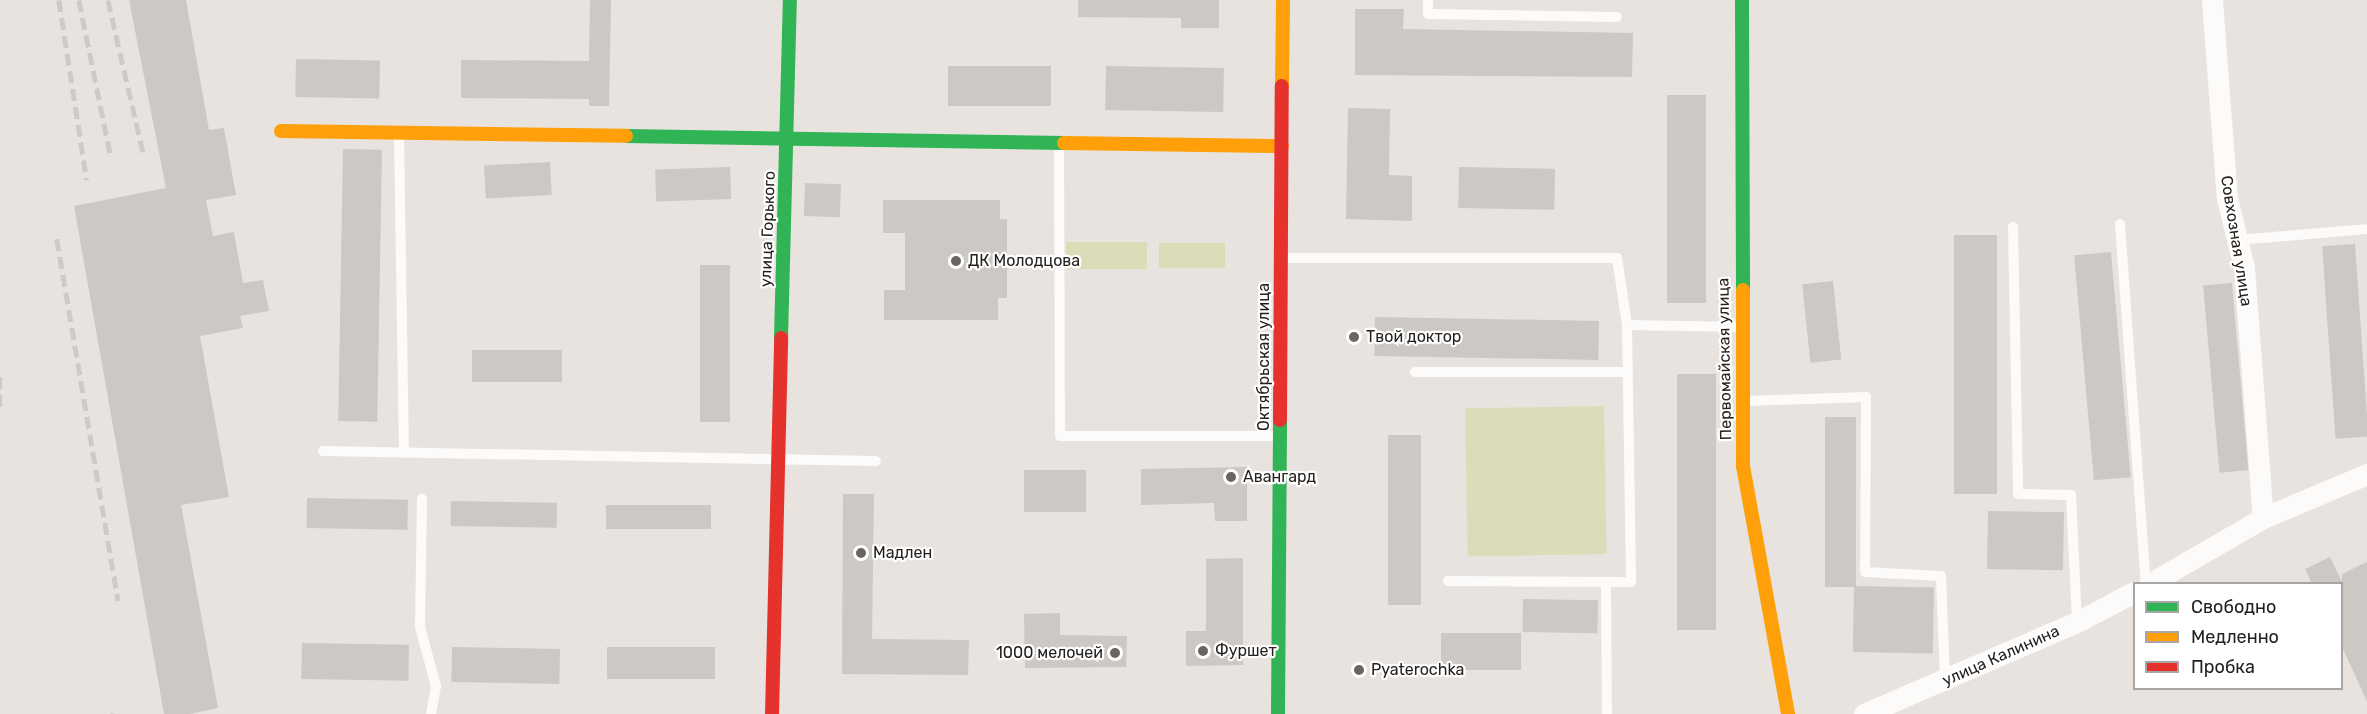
<!DOCTYPE html>
<meta charset="utf-8">
<style>
body{margin:0}
#map{position:relative;width:2367px;height:714px;overflow:hidden;background:#e8e3de;font-family:Rubik,sans-serif}
div>[style]{position:absolute}
.green>*{inset:0;background:#dbddb9;transform-origin:0 0}
.building>*{inset:0;background:#ccc8c4;transform-origin:0 0}
.lane>*{height:10px;margin:-5px;padding:0 5px;transform-origin:5px;border-radius:5px;background:#fcfbfa}
.street>*{height:21px;margin:-10.5px;padding:0 10.5px;transform-origin:10.5px;border-radius:10.5px;background:#fcfbfa}
.fast>*{height:14px;margin:-7px;padding:0 7px;transform-origin:7px;border-radius:7px;background:#30b455}
.slow>*{height:14px;margin:-7px;padding:0 7px;transform-origin:7px;border-radius:7px;background:#ff9f0a}
.jam>*{height:14px;margin:-7px;padding:0 7px;transform-origin:7px;border-radius:7px;background:#e5322d}
.rail>*{height:4.5px;margin-top:-2.25px;transform-origin:0;background:repeating-linear-gradient(90deg,#cdcbca 0 12px,transparent 0 18px)}
.dots>*{width:16px;height:16px;translate:-50% -50%;box-sizing:border-box;border:3px solid #fff;border-radius:50%}
span{translate:-50% -50%;white-space:nowrap;text-align:center;line-height:1.15;-webkit-text-stroke:4.5px #fff;paint-order:stroke}
.street-label{font-size:16px;color:#25211e}
.poi-label{font-size:16px;color:#25211e}
.left{translate:0 -50%;text-align:left}
.right{translate:-100% -50%;text-align:right}
.legend{position:absolute;left:2133px;top:582px;width:210px;height:108px;box-sizing:border-box;background:#fff;border:2px solid #a8a6a5;margin:0;padding:8px 10px;list-style:none;font-size:18px;color:#25211e}
.legend li{display:flex;align-items:center;gap:12px;height:30px}
.legend b{width:30px;border:2px solid #a8a6a5}
</style>
<div id="map">
<div class="green">
<i style="left:1066px;top:242px;width:81px;height:27px"></i>
<i style="left:1159px;top:243px;width:66px;height:25px"></i>
<i style="left:1604px;top:406px;width:148px;height:139px;rotate:89deg"></i>
</div>
<div class="building">
<i style="clip-path:polygon(129px 0,186px 0,209px 130px,224px 128px,236px 195px,206px 200px,213px 236px,234px 232px,243px 283px,263px 280px,269px 311px,240px 316px,243px 328px,200px 336px,229px 497px,181px 505px,218px 708px,190px 714px,164px 714px,74px 206px,166px 188px)"></i>
<i style="clip-path:polygon(590px 0,611px 0,609px 106px,589px 106px,589px 99px,461px 98px,461px 60px,589px 61px)"></i>
<i style="clip-path:polygon(1078px 0,1219px 0,1219px 28px,1181px 28px,1181px 18px,1078px 17px)"></i>
<i style="clip-path:polygon(1355px 9px,1404px 9px,1403px 29px,1633px 33px,1632px 77px,1355px 75px)"></i>
<i style="left:296px;top:59px;width:84px;height:38px;rotate:1deg"></i>
<i style="left:948px;top:66px;width:103px;height:40px"></i>
<i style="left:1106px;top:66px;width:118px;height:44px;rotate:1deg"></i>
<i style="left:1667px;top:95px;width:39px;height:208px"></i>
<i style="clip-path:polygon(1348px 108px,1390px 109px,1389px 175px,1412px 176px,1412px 221px,1346px 219px)"></i>
<i style="left:343px;top:149px;width:39px;height:272px;rotate:1deg"></i>
<i style="left:550px;top:162px;width:33px;height:66px;rotate:87deg"></i>
<i style="left:730px;top:167px;width:32px;height:75px;rotate:88deg"></i>
<i style="left:1459px;top:167px;width:96px;height:41px;rotate:1deg"></i>
<i style="left:805px;top:183px;width:36px;height:33px;rotate:2deg"></i>
<i style="clip-path:polygon(883px 200px,1000px 200px,1000px 219px,1007px 219px,1007px 298px,998px 298px,998px 320px,884px 320px,884px 290px,905px 290px,905px 233px,883px 233px)"></i>
<i style="left:1954px;top:235px;width:43px;height:259px"></i>
<i style="left:2355px;top:244px;width:193px;height:33px;rotate:86deg"></i>
<i style="left:2111px;top:252px;width:226px;height:37px;rotate:85deg"></i>
<i style="left:700px;top:265px;width:30px;height:157px"></i>
<i style="left:1833px;top:281px;width:79px;height:31px;rotate:84deg"></i>
<i style="left:2232px;top:283px;width:188px;height:29px;rotate:85deg"></i>
<i style="left:1375px;top:317px;width:224px;height:39px;rotate:1deg"></i>
<i style="left:472px;top:350px;width:90px;height:32px"></i>
<i style="left:1677px;top:374px;width:39px;height:256px"></i>
<i style="left:1825px;top:417px;width:31px;height:170px"></i>
<i style="left:1388px;top:435px;width:33px;height:170px"></i>
<i style="clip-path:polygon(1247px 467px,1247px 521px,1215px 521px,1214px 503px,1141px 505px,1141px 469px)"></i>
<i style="left:1024px;top:470px;width:62px;height:42px"></i>
<i style="clip-path:polygon(843px 494px,874px 494px,872px 639px,969px 640px,968px 675px,842px 674px)"></i>
<i style="left:307px;top:498px;width:101px;height:30px;rotate:1deg"></i>
<i style="left:451px;top:501px;width:106px;height:25px;rotate:1deg"></i>
<i style="left:606px;top:505px;width:105px;height:24px"></i>
<i style="left:1988px;top:511px;width:76px;height:58px;rotate:1deg"></i>
<i style="clip-path:polygon(2330px 557px,2342px 582px,2342px 574px,2367px 562px,2367px 701px,2342px 647px,2342px 584px,2312px 584px,2305px 569px)"></i>
<i style="clip-path:polygon(1243px 558px,1243px 665px,1186px 666px,1186px 631px,1206px 631px,1206px 559px)"></i>
<i style="left:1854px;top:586px;width:80px;height:66px;rotate:1deg"></i>
<i style="left:1523px;top:599px;width:75px;height:33px;rotate:1deg"></i>
<i style="clip-path:polygon(1060px 613px,1060px 635px,1127px 636px,1126px 667px,1025px 668px,1024px 614px)"></i>
<i style="left:1441px;top:633px;width:80px;height:37px"></i>
<i style="left:302px;top:643px;width:107px;height:36px;rotate:1deg"></i>
<i style="left:452px;top:647px;width:108px;height:35px;rotate:1deg"></i>
<i style="left:607px;top:647px;width:108px;height:32px"></i>
</div>
<div class="lane">
<i style="left:1428px;top:0;width:14px;rotate:90deg"></i>
<i style="left:1428px;top:14px;width:189px;rotate:0.9deg"></i>
<i style="left:399px;top:136px;width:317px;rotate:89.1deg"></i>
<i style="left:1059px;top:143px;width:293px;rotate:89.8deg"></i>
<i style="left:1060px;top:436px;width:219px"></i>
<i style="left:2120px;top:224px;width:361px;rotate:85.9deg"></i>
<i style="left:2013px;top:227px;width:267px;rotate:88.9deg"></i>
<i style="left:2018px;top:494px;width:53px;rotate:1.1deg"></i>
<i style="left:2071px;top:495px;width:127px;rotate:87.3deg"></i>
<i style="left:2237px;top:240px;width:130px;rotate:-4.8deg"></i>
<i style="left:1282px;top:258px;width:335px"></i>
<i style="left:1617px;top:258px;width:68px;rotate:81.5deg"></i>
<i style="left:1627px;top:325px;width:257px;rotate:89.1deg"></i>
<i style="left:1631px;top:582px;width:183px;rotate:-179.7deg"></i>
<i style="left:1627px;top:325px;width:114px;rotate:1deg"></i>
<i style="left:1415px;top:372px;width:213px"></i>
<i style="left:1746px;top:401px;width:120px;rotate:-1.9deg"></i>
<i style="left:1866px;top:397px;width:175px;rotate:90.3deg"></i>
<i style="left:1865px;top:572px;width:76px;rotate:3deg"></i>
<i style="left:1941px;top:576px;width:106px;rotate:87.8deg"></i>
<i style="left:323px;top:451px;width:553px;rotate:1.04deg"></i>
<i style="left:422px;top:499px;width:128px;rotate:90.9deg"></i>
<i style="left:420px;top:627px;width:61px;rotate:74.8deg"></i>
<i style="left:436px;top:686px;width:28px;rotate:100deg"></i>
<i style="left:1606px;top:582px;width:132px;rotate:89.6deg"></i>
</div>
<div class="street">
<i style="left:2212px;top:0;width:199px;rotate:85.7deg"></i>
<i style="left:2227px;top:198px;width:72px;rotate:76.3deg"></i>
<i style="left:2244px;top:268px;width:251px;rotate:85.7deg"></i>
<i style="left:2149px;top:584px;width:132px;rotate:-30.1deg"></i>
<i style="left:2263px;top:518px;width:113px;rotate:-22.9deg"></i>
<i style="left:1864px;top:714px;width:232px;rotate:-23.4deg"></i>
<i style="left:2077px;top:622px;width:64px;rotate:-27.8deg"></i>
</div>
<div class="fast">
<i style="left:1742px;top:0;width:290px;rotate:89.8deg"></i>
<i style="left:626px;top:136px;width:438px;rotate:0.9deg"></i>
<i style="left:781px;top:338px;width:338px;rotate:-88.5deg"></i>
<i style="left:1278px;top:714px;width:294px;rotate:-89.6deg"></i>
</div>
<div class="slow">
<i style="left:1282px;top:86px;width:86px;rotate:-89.3deg"></i>
<i style="left:281px;top:131px;width:345px;rotate:0.8deg"></i>
<i style="left:1064px;top:143px;width:218px;rotate:0.8deg"></i>
<i style="left:1743px;top:290px;width:176px;rotate:90deg"></i>
<i style="left:1743px;top:466px;width:252px;rotate:79.7deg"></i>
</div>
<div class="jam">
<i style="left:1280px;top:420px;width:334px;rotate:-89.7deg"></i>
<i style="left:772px;top:714px;width:376px;rotate:-88.6deg"></i>
</div>
<div class="rail">
<i style="left:59px;top:0;width:182px;rotate:81.2deg"></i>
<i style="left:79px;top:0;width:160px;rotate:78.5deg"></i>
<i style="left:108px;top:0;width:160px;rotate:77deg"></i>
<i style="left:57px;top:239px;width:367px;rotate:80.4deg"></i>
<i style="left:0;top:377px;width:35px;rotate:90deg"></i>
<i style="left:112px;top:714px;width:1px;rotate:-90deg"></i>
</div>
<div class="dots">
<i style="left:956px;top:261px;background:#696561"></i>
<i style="left:1354px;top:337px;background:#696561"></i>
<i style="left:1231px;top:477px;background:#696561"></i>
<i style="left:861px;top:553px;background:#696561"></i>
<i style="left:1203px;top:651px;background:#696561"></i>
<i style="left:1115px;top:653px;background:#696561"></i>
<i style="left:1359px;top:670px;background:#696561"></i>
</div>
<div class="street-label">
<span style="left:768px;top:229px;rotate:-88deg">улица Горького</span>
<span style="left:2236px;top:241px;rotate:81deg">Совхозная улица</span>
<span style="left:1264px;top:357px;rotate:-90deg">Октябрьская улица</span>
<span style="left:1725px;top:359px;rotate:-91deg">Первомайская улица</span>
<span style="left:2001px;top:656px;rotate:-24deg">улица Калинина</span>
</div>
<div class="poi-label">
<span class="left" style="left:968px;top:261px">ДК Молодцова</span>
<span class="left" style="left:1366px;top:337px">Твой доктор</span>
<span class="left" style="left:1243px;top:477px">Авангард</span>
<span class="left" style="left:873px;top:553px">Мадлен</span>
<span class="left" style="left:1215px;top:651px">Фуршет</span>
<span class="right" style="left:1103px;top:653px">1000 мелочей</span>
<span class="left" style="left:1371px;top:670px">Pyaterochka</span>
</div>
<ul class="legend">
<li><b style="height:8px;background:#30b455"></b>Свободно</li>
<li><b style="height:8px;background:#ff9f0a"></b>Медленно</li>
<li><b style="height:8px;background:#e5322d"></b>Пробка</li>
</ul>
</div>
